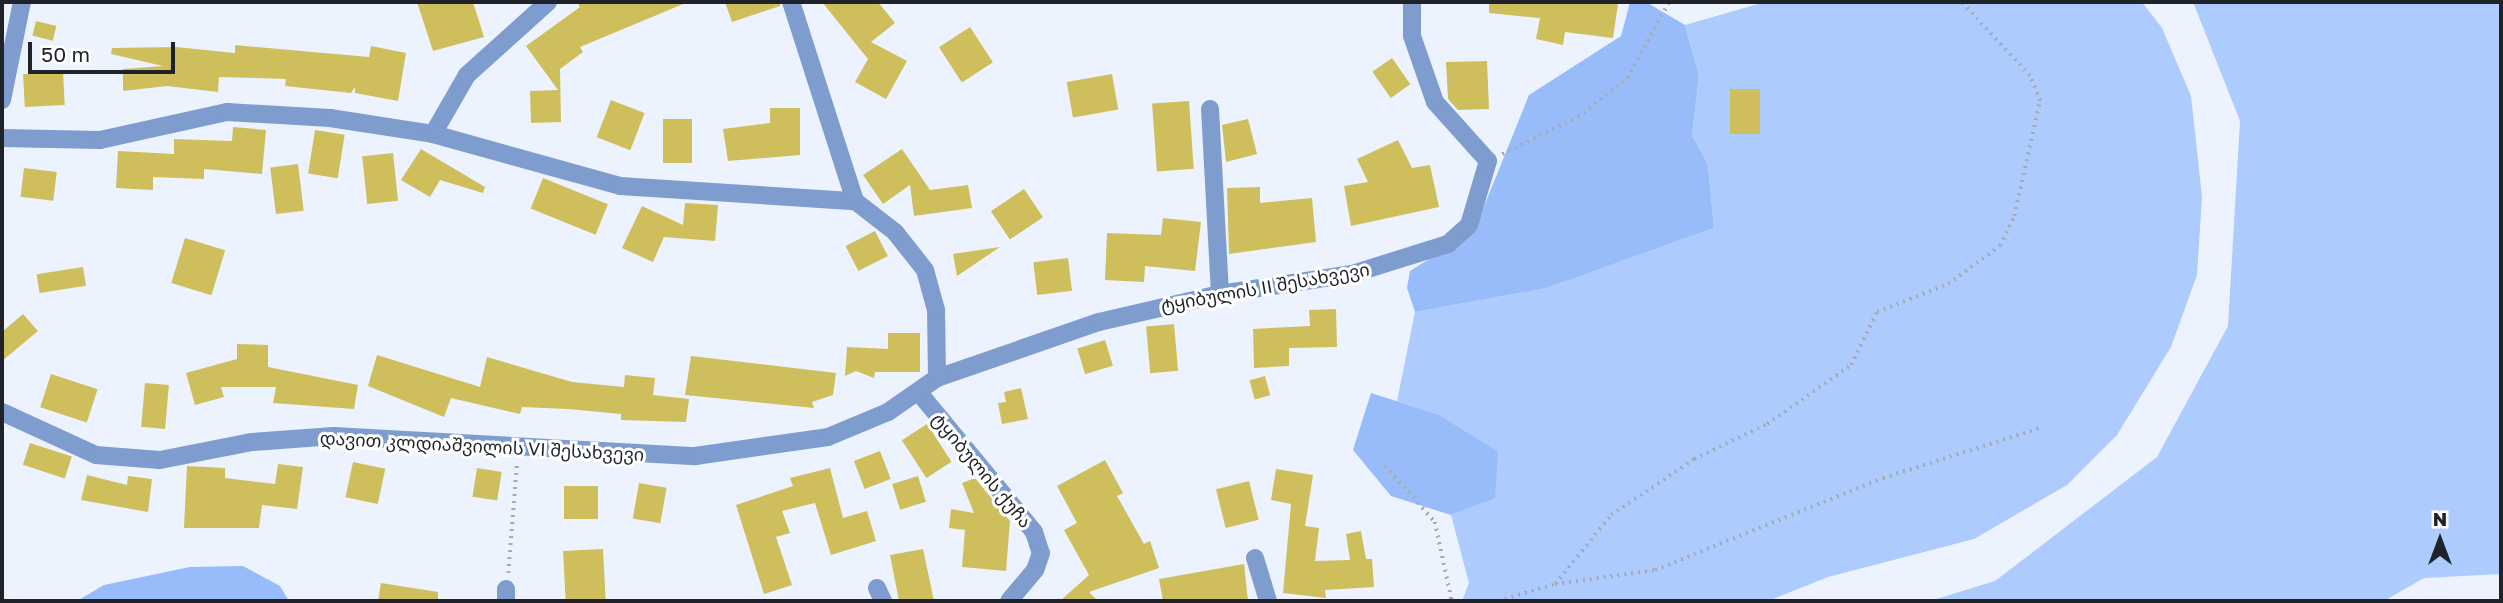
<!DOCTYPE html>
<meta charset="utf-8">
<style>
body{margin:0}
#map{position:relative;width:2503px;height:603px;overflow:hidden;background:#ecf3fe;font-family:"Golos Text","Noto Sans Georgian",sans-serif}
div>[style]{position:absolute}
.green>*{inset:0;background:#aecbfd}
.forest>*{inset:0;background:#98bcfa}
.building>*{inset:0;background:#cebf5c;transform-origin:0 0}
.path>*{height:3.5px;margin-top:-1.75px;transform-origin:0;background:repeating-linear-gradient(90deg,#a5abb4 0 2px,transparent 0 7px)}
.minor>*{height:18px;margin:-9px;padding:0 9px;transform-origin:9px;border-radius:9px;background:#7e9cce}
span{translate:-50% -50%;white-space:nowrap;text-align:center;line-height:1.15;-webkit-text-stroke:6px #fff;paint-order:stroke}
.street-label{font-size:18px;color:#1f2329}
.frame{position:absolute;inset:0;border:4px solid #1f2329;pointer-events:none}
.north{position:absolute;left:2405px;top:505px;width:70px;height:70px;-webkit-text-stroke:5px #fff;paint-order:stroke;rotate:0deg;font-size:19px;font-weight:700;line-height:28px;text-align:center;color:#1f2329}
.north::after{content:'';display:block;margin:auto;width:24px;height:32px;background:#1f2329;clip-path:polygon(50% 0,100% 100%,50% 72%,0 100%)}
.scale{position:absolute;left:28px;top:42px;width:147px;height:32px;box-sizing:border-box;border:4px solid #1f2329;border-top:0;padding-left:9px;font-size:21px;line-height:24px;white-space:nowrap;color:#1f2329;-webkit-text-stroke:5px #fff;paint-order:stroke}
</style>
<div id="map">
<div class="green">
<i style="clip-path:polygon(1765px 2px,2142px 2px,2162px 28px,2191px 96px,2202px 197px,2197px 275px,2171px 347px,2117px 435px,2067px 485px,1974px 539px,1828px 577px,1768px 601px,1462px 601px,1469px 583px,1451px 515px,1495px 497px,1437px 414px,1397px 401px,1415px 312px,1547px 288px,1714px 228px,1708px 165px,1692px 135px,1699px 75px,1685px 25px)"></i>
<i style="clip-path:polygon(2193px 2px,2501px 2px,2501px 574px,2424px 578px,2384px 601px,1930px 601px,1995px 581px,2157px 457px,2228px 326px,2240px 121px)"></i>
</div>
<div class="forest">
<i style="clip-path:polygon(1630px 2px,1646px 2px,1685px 25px,1699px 75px,1692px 135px,1708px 165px,1714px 228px,1547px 288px,1415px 312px,1407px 288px,1410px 271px,1474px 231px,1529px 95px,1621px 36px)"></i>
<i style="clip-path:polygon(1371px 393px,1437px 414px,1498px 452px,1495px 498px,1451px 515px,1391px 496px,1353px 450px)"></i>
<i style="clip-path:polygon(243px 566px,280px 586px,289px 601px,77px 601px,104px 585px,190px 567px)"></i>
</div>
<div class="building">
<i style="clip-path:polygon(417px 2px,473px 2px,484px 37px,433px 51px)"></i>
<i style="clip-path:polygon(577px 2px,688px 2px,580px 47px,583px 52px,560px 69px,561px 122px,531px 123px,530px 91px,558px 90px,526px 46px,580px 7px)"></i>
<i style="clip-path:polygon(725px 2px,780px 2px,780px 6px,732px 22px)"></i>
<i style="clip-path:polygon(822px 2px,878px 2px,895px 23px,871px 42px,907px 61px,886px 99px,855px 82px,868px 59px)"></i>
<i style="clip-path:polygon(1489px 2px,1618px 4px,1613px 38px,1565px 32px,1563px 45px,1536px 39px,1540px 18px,1489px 13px)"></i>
<i style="left:36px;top:21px;width:21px;height:15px;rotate:14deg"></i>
<i style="left:970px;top:27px;width:42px;height:37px;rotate:57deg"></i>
<i style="clip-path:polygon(235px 45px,369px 57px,371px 46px,406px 53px,398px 101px,355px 93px,355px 87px,351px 93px,285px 86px,286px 79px,219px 77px,218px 92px,167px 86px,123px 91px,123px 69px,163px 66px,111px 54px,112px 48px,176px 47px,235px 53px)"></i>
<i style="left:1392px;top:58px;width:32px;height:24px;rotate:55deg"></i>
<i style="clip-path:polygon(1487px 61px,1489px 109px,1458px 110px,1448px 99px,1446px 62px)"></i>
<i style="left:63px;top:72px;width:33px;height:40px;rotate:87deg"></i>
<i style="left:1112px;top:74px;width:36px;height:46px;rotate:80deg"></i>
<i style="left:1730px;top:89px;width:30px;height:45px"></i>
<i style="left:611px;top:100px;width:36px;height:40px;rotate:21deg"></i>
<i style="left:1189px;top:101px;width:68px;height:37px;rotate:86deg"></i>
<i style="clip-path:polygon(770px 108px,800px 108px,800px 155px,728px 161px,723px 129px,770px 123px)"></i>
<i style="left:663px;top:119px;width:29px;height:44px"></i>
<i style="clip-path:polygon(1248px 119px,1257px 154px,1226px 162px,1222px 125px)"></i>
<i style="clip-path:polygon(233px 127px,266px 130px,262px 174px,204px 169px,204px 179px,153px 177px,153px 190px,116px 188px,118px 151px,174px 154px,174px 139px,232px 141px)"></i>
<i style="left:315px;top:130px;width:30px;height:44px;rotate:9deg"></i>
<i style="clip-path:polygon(1398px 140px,1412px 168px,1430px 165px,1439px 207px,1351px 226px,1344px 186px,1368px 182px,1357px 159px)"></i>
<i style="clip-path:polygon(421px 149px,485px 187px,483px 193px,440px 180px,430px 197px,401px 180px)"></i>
<i style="clip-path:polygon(902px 149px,930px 190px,968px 185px,972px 208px,914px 216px,910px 185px,883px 204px,863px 175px)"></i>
<i style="left:393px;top:153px;width:48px;height:31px;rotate:84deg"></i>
<i style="left:298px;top:164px;width:47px;height:28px;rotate:83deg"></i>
<i style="left:24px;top:168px;width:33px;height:29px;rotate:7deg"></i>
<i style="left:543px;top:178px;width:70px;height:33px;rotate:22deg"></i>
<i style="clip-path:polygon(1260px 187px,1260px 203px,1312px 198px,1316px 242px,1229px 254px,1227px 188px)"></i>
<i style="left:1024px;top:189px;width:34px;height:40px;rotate:56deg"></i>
<i style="clip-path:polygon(685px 203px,718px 205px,715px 241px,664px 237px,653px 262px,622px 248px,642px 206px,683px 225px)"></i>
<i style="clip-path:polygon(1163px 218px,1201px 222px,1195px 271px,1145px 266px,1144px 282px,1105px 280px,1107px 233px,1161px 235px)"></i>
<i style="left:875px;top:231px;width:28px;height:33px;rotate:63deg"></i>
<i style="left:185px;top:238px;width:42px;height:47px;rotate:17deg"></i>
<i style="clip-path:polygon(1000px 247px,957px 276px,953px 254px)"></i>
<i style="left:1068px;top:258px;width:33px;height:35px;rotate:83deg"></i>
<i style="left:83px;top:267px;width:19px;height:47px;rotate:81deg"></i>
<i style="clip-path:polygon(1336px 309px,1337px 347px,1289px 348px,1289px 366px,1254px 368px,1253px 329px,1310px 326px,1309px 310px)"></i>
<i style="clip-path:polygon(23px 314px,38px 331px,2px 361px,2px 332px)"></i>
<i style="left:1174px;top:324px;width:47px;height:28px;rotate:85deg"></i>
<i style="clip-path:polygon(888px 333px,920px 333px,920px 372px,875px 372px,874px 378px,856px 371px,845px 376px,847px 347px,888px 349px)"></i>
<i style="left:1105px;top:340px;width:27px;height:29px;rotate:73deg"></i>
<i style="clip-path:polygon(237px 344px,268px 345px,268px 367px,358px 385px,354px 409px,273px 403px,276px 387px,221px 387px,224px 397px,195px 405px,186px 373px,237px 359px)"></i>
<i style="clip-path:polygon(377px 355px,480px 387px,487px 357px,572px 382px,624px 387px,625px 375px,655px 378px,653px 395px,689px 399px,686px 422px,621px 420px,621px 414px,568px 409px,522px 407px,520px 414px,451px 398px,444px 417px,368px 386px)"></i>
<i style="clip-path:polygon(691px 356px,836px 373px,833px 395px,812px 402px,814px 408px,685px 395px)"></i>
<i style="left:51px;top:374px;width:49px;height:35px;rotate:18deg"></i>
<i style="left:1265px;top:376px;width:20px;height:16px;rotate:75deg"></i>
<i style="left:145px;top:383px;width:24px;height:44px;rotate:5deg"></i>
<i style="clip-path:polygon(1021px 388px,1028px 419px,1002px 424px,998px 403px,1006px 402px,1004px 392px)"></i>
<i style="left:927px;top:424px;width:45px;height:30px;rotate:57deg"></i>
<i style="left:30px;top:443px;width:44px;height:23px;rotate:18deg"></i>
<i style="left:880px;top:451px;width:30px;height:28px;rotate:69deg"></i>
<i style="clip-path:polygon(1105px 460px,1123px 493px,1117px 496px,1144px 544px,1150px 541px,1159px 568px,1089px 592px,1098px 601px,1060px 601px,1089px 575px,1064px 530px,1077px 523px,1057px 486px)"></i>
<i style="left:353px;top:462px;width:33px;height:36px;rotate:12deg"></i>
<i style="clip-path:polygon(278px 464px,303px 467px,297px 509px,262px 505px,259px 528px,184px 528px,187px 466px,225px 468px,225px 478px,275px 484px)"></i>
<i style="left:477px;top:468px;width:25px;height:29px;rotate:9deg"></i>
<i style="clip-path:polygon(830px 468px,843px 518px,867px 511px,876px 541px,831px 555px,815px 503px,782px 511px,790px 533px,776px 537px,792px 585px,764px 594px,736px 505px,793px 486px,790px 478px)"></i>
<i style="clip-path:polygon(1276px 469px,1313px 475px,1305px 526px,1319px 528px,1315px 561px,1350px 560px,1346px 534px,1361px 531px,1366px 559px,1372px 559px,1374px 587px,1325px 590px,1326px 598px,1283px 593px,1291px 504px,1271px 500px)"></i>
<i style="clip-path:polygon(87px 475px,127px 485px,128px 476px,152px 479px,148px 512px,81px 500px)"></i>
<i style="left:918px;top:476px;width:27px;height:27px;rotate:73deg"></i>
<i style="clip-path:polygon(975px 478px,1010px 521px,1006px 571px,962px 567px,965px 530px,949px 528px,951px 509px,974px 513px,962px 483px)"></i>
<i style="left:1249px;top:481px;width:40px;height:34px;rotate:76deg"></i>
<i style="left:639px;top:483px;width:28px;height:36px;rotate:10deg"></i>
<i style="left:564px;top:486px;width:34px;height:33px"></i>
<i style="left:603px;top:549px;width:52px;height:40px;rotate:87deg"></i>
<i style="clip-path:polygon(923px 549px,934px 601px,899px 601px,890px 555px)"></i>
<i style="clip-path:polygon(1244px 564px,1248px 601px,1163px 601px,1159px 579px)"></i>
<i style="clip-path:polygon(381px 583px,438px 592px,438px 601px,378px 601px)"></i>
</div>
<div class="path">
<i style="left:1502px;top:154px;width:85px;rotate:-26deg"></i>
<i style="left:1578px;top:117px;width:63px;rotate:-38.5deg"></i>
<i style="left:1627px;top:78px;width:87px;rotate:-61.1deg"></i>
<i style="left:1385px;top:466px;width:75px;rotate:48.2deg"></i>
<i style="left:1435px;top:522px;width:81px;rotate:77.9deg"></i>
<i style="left:508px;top:573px;width:111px;rotate:-85.4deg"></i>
<i style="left:1555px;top:584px;width:89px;rotate:-50.9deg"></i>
<i style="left:1611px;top:515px;width:100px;rotate:-34deg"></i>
<i style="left:1694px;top:459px;width:81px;rotate:-25.6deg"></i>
<i style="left:1767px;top:424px;width:103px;rotate:-35.1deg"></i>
<i style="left:1851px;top:365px;width:59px;rotate:-63.9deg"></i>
<i style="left:1877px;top:312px;width:76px;rotate:-21.5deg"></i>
<i style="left:1948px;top:284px;width:64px;rotate:-36.2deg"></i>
<i style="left:2000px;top:246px;width:33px;rotate:-65deg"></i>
<i style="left:2014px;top:216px;width:118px;rotate:-77.3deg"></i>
<i style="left:2040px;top:101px;width:27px;rotate:-112deg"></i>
<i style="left:2030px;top:76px;width:101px;rotate:-133deg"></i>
<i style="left:1498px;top:601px;width:59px;rotate:-16.6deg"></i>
<i style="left:1555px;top:584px;width:101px;rotate:-8deg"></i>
<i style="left:1655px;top:570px;width:246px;rotate:-22deg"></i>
<i style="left:1883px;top:478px;width:165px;rotate:-17.7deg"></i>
</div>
<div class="minor">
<i style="left:2px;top:100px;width:100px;rotate:-78.5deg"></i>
<i style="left:1210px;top:109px;width:185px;rotate:86.9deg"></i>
<i style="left:433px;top:134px;width:68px;rotate:-60deg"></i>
<i style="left:467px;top:75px;width:109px;rotate:-42deg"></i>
<i style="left:2px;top:138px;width:98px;rotate:1.2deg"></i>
<i style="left:100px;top:140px;width:130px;rotate:-12.4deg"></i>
<i style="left:227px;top:112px;width:103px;rotate:3.3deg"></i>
<i style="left:330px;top:118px;width:104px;rotate:8.8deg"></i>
<i style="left:433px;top:134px;width:194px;rotate:15.5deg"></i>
<i style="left:620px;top:186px;width:235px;rotate:3.7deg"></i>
<i style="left:937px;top:378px;width:171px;rotate:-19.1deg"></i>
<i style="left:1099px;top:322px;width:124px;rotate:-13deg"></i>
<i style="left:1220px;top:294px;width:134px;rotate:-8.6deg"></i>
<i style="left:1352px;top:274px;width:101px;rotate:-17.4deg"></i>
<i style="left:1448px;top:244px;width:28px;rotate:-42deg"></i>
<i style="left:1469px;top:225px;width:67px;rotate:-73.5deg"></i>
<i style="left:1488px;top:161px;width:79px;rotate:-131.9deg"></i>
<i style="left:1435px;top:102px;width:70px;rotate:-109.2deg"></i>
<i style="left:1412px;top:36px;width:34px;rotate:-90deg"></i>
<i style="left:920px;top:394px;width:179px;rotate:50.4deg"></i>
<i style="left:1034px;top:532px;width:22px;rotate:72deg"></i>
<i style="left:1041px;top:553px;width:18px;rotate:109deg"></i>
<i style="left:1035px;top:570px;width:40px;rotate:130deg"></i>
<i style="left:2px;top:412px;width:103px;rotate:24.6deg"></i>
<i style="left:96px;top:455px;width:64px;rotate:4.5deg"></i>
<i style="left:160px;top:460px;width:94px;rotate:-11.1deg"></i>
<i style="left:252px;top:442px;width:82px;rotate:-4.2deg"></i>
<i style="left:334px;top:436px;width:362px;rotate:3.2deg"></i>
<i style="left:695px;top:456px;width:134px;rotate:-8.1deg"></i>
<i style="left:828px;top:437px;width:65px;rotate:-22.6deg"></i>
<i style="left:888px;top:412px;width:60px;rotate:-34.8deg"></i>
<i style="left:937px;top:378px;width:68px;rotate:-90.8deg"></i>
<i style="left:936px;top:310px;width:41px;rotate:-105.4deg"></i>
<i style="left:925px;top:270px;width:48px;rotate:-128.3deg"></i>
<i style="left:895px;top:232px;width:51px;rotate:-142.2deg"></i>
<i style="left:855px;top:201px;width:209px;rotate:-107.8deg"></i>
<i style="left:1255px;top:558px;width:45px;rotate:73.2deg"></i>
<i style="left:877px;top:588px;width:14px;rotate:65deg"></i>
<i style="left:506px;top:601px;width:12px;rotate:-90deg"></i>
</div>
<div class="street-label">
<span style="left:1265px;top:287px;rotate:-10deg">ტყიბულის II შესახვევი</span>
<span style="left:482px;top:446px;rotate:3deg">დავით კლდიაშვილის VI შესახვევი</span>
<span style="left:982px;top:470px;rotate:50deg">ტყიბულის ქუჩა</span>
</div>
<div class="frame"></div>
<div class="north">N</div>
<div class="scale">50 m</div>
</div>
